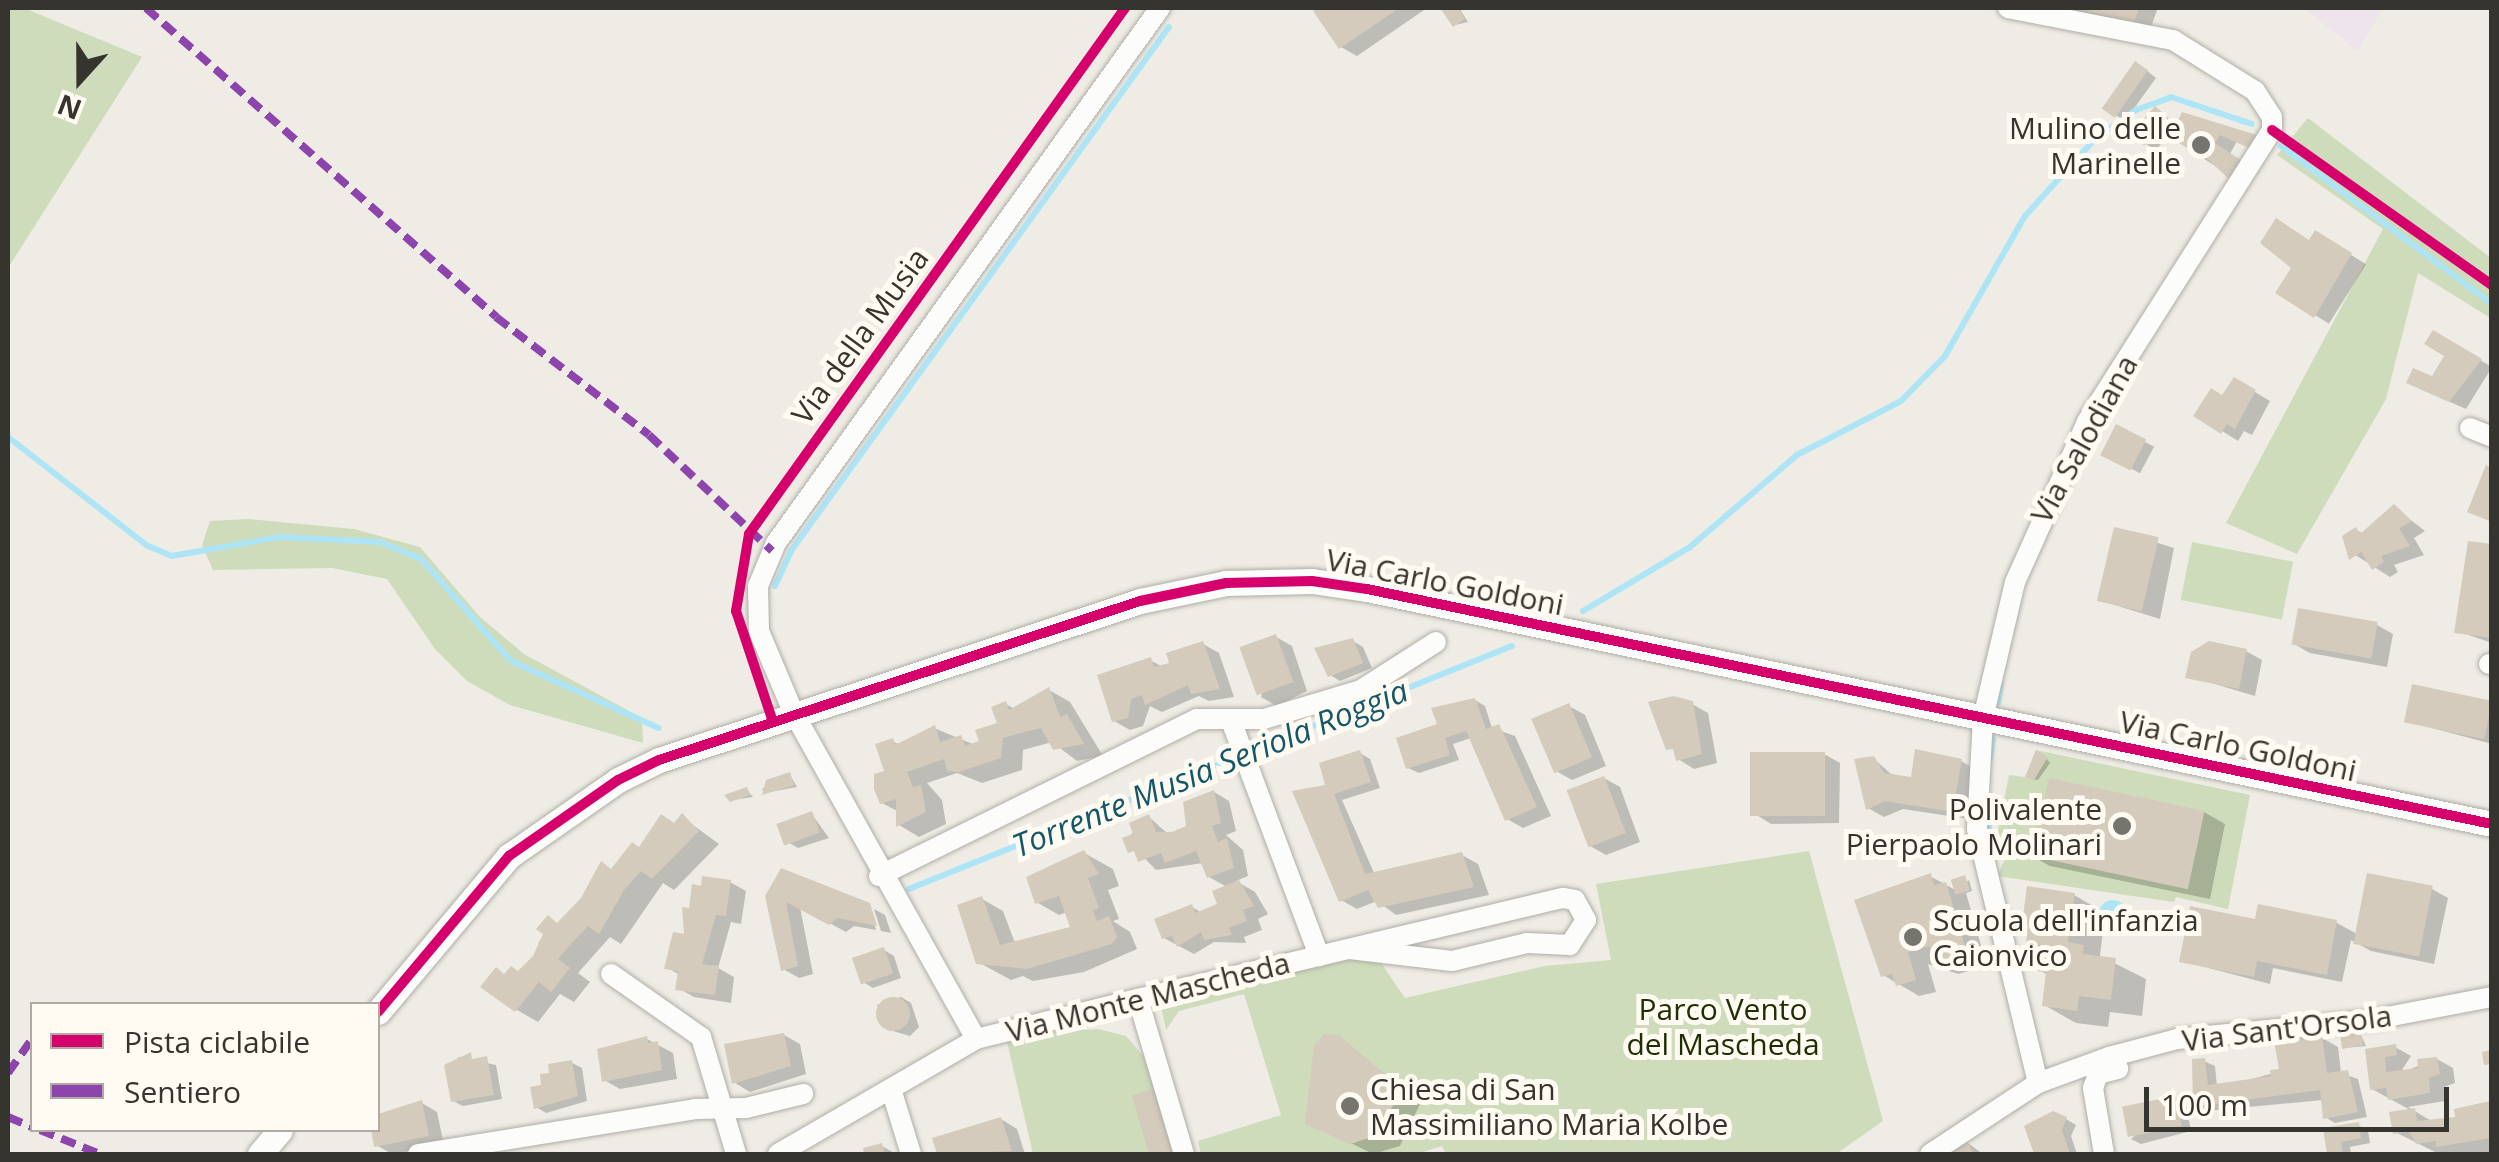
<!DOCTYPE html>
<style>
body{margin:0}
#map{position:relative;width:2499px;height:1162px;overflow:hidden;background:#eeece4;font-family:"Open Sans",sans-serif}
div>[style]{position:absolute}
.industrial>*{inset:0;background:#ede4ec}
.green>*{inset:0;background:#cfdcbb;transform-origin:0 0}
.water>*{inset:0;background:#ade5f6}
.round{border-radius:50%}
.shadow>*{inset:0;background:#0003;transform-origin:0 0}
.stream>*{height:6px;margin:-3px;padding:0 3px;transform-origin:3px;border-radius:3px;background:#ade5f6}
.building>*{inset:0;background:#d4cbbc;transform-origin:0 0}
.roads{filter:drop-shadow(0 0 2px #afada7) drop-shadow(0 0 2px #afada7)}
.minor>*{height:20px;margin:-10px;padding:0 10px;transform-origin:10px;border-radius:10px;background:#fcfcfb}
.tertiary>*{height:25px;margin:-12.5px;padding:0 12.5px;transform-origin:12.5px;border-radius:12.5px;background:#fcfcfb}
.quiet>*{height:8px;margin-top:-4px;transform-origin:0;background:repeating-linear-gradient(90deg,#8e44ad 0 15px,transparent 0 23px)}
.cycleway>*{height:10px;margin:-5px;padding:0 5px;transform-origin:5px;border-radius:5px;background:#d6006c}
.dots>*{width:28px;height:28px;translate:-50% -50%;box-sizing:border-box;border:5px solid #fffbf2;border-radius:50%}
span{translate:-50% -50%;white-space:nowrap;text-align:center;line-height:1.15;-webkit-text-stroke:10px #fffbf2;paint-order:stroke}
.poi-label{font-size:30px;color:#36342e}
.right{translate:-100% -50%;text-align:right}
.left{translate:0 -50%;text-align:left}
.street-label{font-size:30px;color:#36342e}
.park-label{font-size:30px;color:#1e2f03}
.water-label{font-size:32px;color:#14576a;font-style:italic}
.frame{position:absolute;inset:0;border:10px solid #36342e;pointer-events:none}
.legend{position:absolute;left:30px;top:1002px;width:350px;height:130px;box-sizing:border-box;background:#fffbf2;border:2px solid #afaba4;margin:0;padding:12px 18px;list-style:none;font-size:30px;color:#36342e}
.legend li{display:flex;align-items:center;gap:20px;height:50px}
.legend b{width:50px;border:2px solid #afaba4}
.north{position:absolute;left:30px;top:30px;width:100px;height:100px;-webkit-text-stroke:8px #fffbf2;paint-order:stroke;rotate:201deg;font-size:28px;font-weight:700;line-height:40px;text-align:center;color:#36342e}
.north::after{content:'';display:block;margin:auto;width:35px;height:45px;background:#36342e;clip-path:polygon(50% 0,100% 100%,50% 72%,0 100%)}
.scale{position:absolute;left:2144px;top:1087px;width:305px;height:45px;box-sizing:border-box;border:5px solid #36342e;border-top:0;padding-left:12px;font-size:30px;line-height:35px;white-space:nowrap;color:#36342e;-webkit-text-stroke:8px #fffbf2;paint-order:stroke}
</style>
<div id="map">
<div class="industrial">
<i style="clip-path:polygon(2304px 8px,2383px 8px,2358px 51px)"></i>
</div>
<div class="green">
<i style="clip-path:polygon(8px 8px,24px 8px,142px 57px,8px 268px)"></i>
<i style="clip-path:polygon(2308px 118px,2491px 258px,2492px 319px,2418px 273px,2386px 399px,2297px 554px,2226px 523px,2383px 229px,2277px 155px)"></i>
<i style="clip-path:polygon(249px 519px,354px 529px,420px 547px,480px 617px,524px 654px,642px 718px,643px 743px,510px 705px,467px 681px,435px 649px,387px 579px,332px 568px,213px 570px,202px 545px,210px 521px)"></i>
<i style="left:2192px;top:542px;width:103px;height:59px;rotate:11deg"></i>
<i style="clip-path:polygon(2036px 750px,2250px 795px,2228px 909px,2176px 897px,2174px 902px,1997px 876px,2005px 859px,1993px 856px,2009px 775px,2025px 777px)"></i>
<i style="clip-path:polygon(1809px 851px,1883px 1121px,1836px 1154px,1446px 1154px,1442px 1146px,1416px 1154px,1201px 1154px,1198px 1141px,1281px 1115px,1244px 994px,1179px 1011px,1166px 1030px,1161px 1006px,1176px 997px,1361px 956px,1379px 960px,1405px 998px,1545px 966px,1611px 960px,1596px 884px)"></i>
<i style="clip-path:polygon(1098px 1029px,1126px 1036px,1145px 1058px,1173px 1154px,1033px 1154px,1007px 1042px,1036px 1033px)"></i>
</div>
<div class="water">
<i class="round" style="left:2099px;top:900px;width:28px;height:28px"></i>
</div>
<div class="shadow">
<i style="clip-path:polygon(1323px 8px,1427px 8px,1357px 56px,1341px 47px,1316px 12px)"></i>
<i style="clip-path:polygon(1443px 8px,1459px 8px,1468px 22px,1455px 25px)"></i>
<i style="clip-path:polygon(2068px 8px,2152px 8px,2157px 10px,2150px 30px,2130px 31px)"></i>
<i style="clip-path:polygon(2146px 70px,2156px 78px,2125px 121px,2105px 108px)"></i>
<i style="clip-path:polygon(2156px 109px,2178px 126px,2183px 115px,2237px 141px,2230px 154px,2255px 171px,2246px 186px,2172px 138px,2176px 126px,2156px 150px,2146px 144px)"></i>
<i style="left:2316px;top:233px;width:59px;height:70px;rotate:32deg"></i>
<i style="clip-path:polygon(2434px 333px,2492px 367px,2466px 409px,2425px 391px,2448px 356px)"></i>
<i style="clip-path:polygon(2235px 380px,2270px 401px,2252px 435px,2244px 431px,2238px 441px,2197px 415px,2224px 398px)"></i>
<i style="left:2117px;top:427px;width:42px;height:30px;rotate:28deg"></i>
<i style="clip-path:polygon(2394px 507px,2425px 531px,2414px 538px,2424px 555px,2394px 565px,2398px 572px,2390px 577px,2346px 549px,2356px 530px,2364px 534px)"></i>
<i style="clip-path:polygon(2116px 530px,2174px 548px,2160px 619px,2102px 601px)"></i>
<i style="clip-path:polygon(2492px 550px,2492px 643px,2457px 631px)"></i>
<i style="clip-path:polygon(2377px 625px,2393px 634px,2387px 667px,2310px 653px,2294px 644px)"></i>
<i style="clip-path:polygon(1276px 637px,1292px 646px,1307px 691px,1277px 706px,1261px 697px)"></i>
<i style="clip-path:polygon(1353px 641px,1363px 647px,1372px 668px,1340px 681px,1330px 675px)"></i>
<i style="clip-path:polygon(1203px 644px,1219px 653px,1234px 697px,1209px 701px,1199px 696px,1162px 712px,1150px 706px,1143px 726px,1130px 730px,1114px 721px,1150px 660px,1163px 667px)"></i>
<i style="clip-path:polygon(2246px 651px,2262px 660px,2255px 696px,2188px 676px)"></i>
<i style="clip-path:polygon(1049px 690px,1070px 702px,1103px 756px,1077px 761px,1052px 742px,1023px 750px,1022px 770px,982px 783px,957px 773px,927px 783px,942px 800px,946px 824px,919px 837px,899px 825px,899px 812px,882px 803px,892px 741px,900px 745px,934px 728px,975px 745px,1000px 724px,1006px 704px,1016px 710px)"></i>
<i style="clip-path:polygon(1475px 700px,1485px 706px,1492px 728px,1515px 736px,1551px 816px,1523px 828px,1507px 819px,1471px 738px,1453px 744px,1459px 760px,1419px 773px,1408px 768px,1440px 726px)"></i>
<i style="clip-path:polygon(1692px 704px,1708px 713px,1717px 763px,1694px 769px,1678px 759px)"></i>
<i style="clip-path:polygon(2492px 704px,2492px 744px,2406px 721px)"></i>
<i style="clip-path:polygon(1569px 706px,1585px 715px,1606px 766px,1572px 780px,1556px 771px)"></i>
<i style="clip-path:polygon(1360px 753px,1370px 759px,1380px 788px,1342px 800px,1375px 875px,1462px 855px,1478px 864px,1489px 895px,1396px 915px,1377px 901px,1357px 909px,1341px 900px,1296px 792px,1325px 788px)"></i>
<i style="clip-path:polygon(1824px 754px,1840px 763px,1839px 823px,1771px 824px,1755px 814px)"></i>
<i style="clip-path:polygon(2044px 755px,2050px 763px,2038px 780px,2032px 779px,2033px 757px)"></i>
<i style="clip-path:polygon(1873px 758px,1891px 774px,1913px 780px,1961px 761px,1977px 770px,1969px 819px,1903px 809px,1884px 817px,1868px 808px)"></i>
<i style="clip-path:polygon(790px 775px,797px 787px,764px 793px,762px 789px)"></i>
<i style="clip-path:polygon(1604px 778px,1620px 787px,1640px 842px,1606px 855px,1590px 846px)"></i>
<i style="clip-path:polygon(747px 790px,753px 797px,732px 800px)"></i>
<i style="clip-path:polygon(1214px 792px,1229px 801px,1236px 831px,1226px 835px,1243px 850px,1248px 876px,1236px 881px,1255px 892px,1268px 914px,1258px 919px,1262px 930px,1244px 937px,1246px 943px,1214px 942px,1194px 954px,1164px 938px,1192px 907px,1202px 913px,1220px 905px,1227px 887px,1209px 877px,1203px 863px,1156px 870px,1126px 839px,1149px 817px,1168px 834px,1189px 827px)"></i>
<i style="clip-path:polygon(2204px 812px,2225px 824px,2210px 899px,2050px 866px,2028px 854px,2034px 828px)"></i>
<i style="clip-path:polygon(811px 813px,829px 838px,798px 848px,788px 842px)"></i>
<i style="clip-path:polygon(682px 817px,719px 844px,674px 890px,663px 883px,621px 944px,610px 937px,578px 973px,590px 982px,574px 1002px,560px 994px,538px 1022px,517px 1010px,506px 976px,519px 973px,543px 948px,538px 943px,546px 934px)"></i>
<i style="clip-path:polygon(1084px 853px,1113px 869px,1119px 886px,1108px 890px,1119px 919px,1113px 921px,1130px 932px,1137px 949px,1084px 972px,1033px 981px,1023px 976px,1011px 980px,978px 962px,982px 899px,1003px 911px,1015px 943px,1073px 929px,1067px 912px,1059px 915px,1038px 903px)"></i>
<i style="clip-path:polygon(1930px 876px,1957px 891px,1969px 880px,1972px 891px,1966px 893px,1987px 966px,1958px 974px,1928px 964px,1936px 992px,1919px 996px,1883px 975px)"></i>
<i style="clip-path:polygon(730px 882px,746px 891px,741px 924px,731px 922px,718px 968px,734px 977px,731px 1003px,694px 997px,678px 988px,680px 975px,666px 967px,670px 944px,674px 935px,687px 937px,691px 910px)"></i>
<i style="clip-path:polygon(2432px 889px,2448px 898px,2434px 964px,2371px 951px,2351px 940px,2342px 982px,2273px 968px,2270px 984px,2182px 961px,2257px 922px,2260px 907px,2337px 923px,2357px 934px)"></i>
<i style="clip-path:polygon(2074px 895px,2105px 913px,2100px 956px,2146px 979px,2142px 1016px,2110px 1012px,2108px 1027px,2076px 1023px,2044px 1005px,2048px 975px,2039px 970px,2042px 950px,2029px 942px)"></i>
<i style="clip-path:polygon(767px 896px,868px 905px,876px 930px,854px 926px,846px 932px,800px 907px,813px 974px,799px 978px,783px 969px)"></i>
<i style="clip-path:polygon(874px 909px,885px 915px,891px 933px,881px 931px)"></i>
<i style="clip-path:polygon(884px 950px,894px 956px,901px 978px,873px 988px,863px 982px)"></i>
<i style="clip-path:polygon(901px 997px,911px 1003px,919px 1027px,910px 1036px,886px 1029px,877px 1005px)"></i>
<i style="clip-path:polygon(784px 1035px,800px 1044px,806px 1074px,750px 1092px,735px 1083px)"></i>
<i style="clip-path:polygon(2361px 1035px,2366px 1046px,2344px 1048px)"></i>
<i style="clip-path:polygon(1338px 1038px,1421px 1102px,1400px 1146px,1373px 1154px,1308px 1122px)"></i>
<i style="clip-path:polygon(2322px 1038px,2338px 1047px,2341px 1073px,2358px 1079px,2367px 1117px,2335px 1123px,2325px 1117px,2323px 1100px,2206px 1111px,2196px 1105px,2204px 1061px,2215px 1066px,2217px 1087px,2241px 1082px,2281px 1071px)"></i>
<i style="clip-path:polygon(647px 1039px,673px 1053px,677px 1079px,620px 1089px,604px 1080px)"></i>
<i style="clip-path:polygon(2395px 1047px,2411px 1056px,2400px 1073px,2437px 1059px,2453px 1068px,2455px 1083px,2444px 1087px,2445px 1101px,2408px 1107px,2433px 1122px,2458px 1120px,2492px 1104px,2492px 1153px,2439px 1154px,2395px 1132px,2412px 1111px,2372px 1089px,2367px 1051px)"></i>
<i style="clip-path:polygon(458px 1057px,496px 1065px,502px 1099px,463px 1106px,453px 1101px)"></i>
<i style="clip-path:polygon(572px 1063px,582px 1068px,587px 1101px,546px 1113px,536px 1107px,552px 1075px)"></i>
<i style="clip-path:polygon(2176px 1099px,2186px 1105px,2191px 1131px,2141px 1144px,2131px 1139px)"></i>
<i style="clip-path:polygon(422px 1103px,437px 1112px,444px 1145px,392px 1154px,376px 1145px,378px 1116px)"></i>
<i style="clip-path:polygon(1001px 1119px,1017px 1129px,1025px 1154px,939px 1154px,935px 1139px)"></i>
<i style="clip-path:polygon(2066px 1119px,2076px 1125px,2071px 1136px,2077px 1154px,2036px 1154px,2027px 1127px)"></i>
<i style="clip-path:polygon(2358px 1125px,2368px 1131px,2370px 1143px,2350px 1147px,2351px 1154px,2330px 1154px,2326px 1130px)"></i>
<i style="clip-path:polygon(1965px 1141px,1983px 1154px,1946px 1154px)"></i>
<i style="clip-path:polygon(882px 1146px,896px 1154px,865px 1154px)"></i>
</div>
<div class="stream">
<i style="left:2281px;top:146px;width:264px;rotate:36.8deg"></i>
<i style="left:8px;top:437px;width:175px;rotate:38deg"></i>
<i style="left:146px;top:545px;width:28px;rotate:23deg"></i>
<i style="left:172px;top:556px;width:110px;rotate:-10deg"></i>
<i style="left:280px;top:537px;width:100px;rotate:2.9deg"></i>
<i style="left:380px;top:542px;width:44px;rotate:22.5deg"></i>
<i style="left:421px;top:559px;width:136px;rotate:48.6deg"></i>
<i style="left:511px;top:661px;width:162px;rotate:24.4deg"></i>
<i style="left:2087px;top:443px;width:92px;rotate:-58.7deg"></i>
<i style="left:775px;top:586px;width:38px;rotate:-65deg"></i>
<i style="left:791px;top:551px;width:646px;rotate:-54.19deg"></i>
<i style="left:1583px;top:611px;width:125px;rotate:-30.9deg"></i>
<i style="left:1690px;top:547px;width:141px;rotate:-40.7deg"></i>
<i style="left:1797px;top:455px;width:117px;rotate:-27.4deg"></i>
<i style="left:1901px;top:401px;width:63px;rotate:-45.6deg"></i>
<i style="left:1945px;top:356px;width:161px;rotate:-60.3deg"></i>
<i style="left:2025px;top:216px;width:105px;rotate:-47.7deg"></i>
<i style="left:2096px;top:138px;width:49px;rotate:-35deg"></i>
<i style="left:2136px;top:110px;width:37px;rotate:-20deg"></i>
<i style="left:2171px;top:97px;width:85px;rotate:18.4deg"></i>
<i style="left:1998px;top:703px;width:19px;rotate:-81deg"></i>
<i style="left:1990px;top:758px;width:19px;rotate:-81deg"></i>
<i style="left:1987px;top:811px;width:18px;rotate:84deg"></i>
<i style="left:909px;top:889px;width:650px;rotate:-21.95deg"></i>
</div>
<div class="building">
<i style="clip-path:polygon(1318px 8px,1399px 8px,1339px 49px,1313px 11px)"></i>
<i style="clip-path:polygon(1440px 8px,1458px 8px,1465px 19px,1453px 27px)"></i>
<i style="clip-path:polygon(2066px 8px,2139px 8px,2134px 22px)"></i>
<i style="left:2135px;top:61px;width:16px;height:58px;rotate:35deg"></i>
<i style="left:2155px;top:106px;width:18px;height:37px;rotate:41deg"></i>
<i style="clip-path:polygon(2182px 112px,2257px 135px,2249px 148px,2220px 135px,2215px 143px,2241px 160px,2229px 179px,2201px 153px,2169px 139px)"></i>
<i style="clip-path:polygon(2276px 218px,2309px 240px,2315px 230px,2352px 253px,2314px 318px,2275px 293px,2291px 268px,2260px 243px)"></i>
<i style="clip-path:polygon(2433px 330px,2482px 359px,2449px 402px,2406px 383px,2413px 368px,2432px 376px,2444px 356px,2424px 344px)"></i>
<i style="clip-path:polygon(2234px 377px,2256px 390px,2235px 429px,2227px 424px,2221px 434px,2193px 416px,2211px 388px,2222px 395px)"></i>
<i style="left:2116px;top:424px;width:34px;height:35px;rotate:27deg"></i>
<i style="clip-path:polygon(2486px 465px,2492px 468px,2492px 522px,2467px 512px)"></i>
<i style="clip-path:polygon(2394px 504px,2412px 521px,2399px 528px,2410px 546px,2381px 556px,2384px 562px,2372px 570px,2361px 552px,2349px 560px,2342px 536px,2356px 527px,2360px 534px)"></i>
<i style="left:2114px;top:527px;width:46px;height:76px;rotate:13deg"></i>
<i style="clip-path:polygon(2468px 541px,2492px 544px,2492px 638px,2454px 633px)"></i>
<i style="left:2298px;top:608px;width:81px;height:37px;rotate:10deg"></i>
<i style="left:1276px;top:634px;width:51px;height:39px;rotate:70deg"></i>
<i style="clip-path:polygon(1353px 638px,1363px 663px,1328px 677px,1314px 648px)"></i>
<i style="clip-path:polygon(1203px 641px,1220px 689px,1191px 694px,1188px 685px,1145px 705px,1142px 695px,1131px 699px,1128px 718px,1112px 722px,1097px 675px,1151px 657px,1154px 667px,1169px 663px,1166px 653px)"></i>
<i style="clip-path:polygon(2209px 641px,2247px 649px,2239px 689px,2185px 678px,2191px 652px)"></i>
<i style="left:2412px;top:684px;width:82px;height:39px;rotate:12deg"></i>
<i style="clip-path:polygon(1049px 687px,1060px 717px,1067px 714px,1084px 744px,1053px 750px,1041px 728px,1003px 738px,1001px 758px,959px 772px,947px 771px,944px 759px,907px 772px,913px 787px,921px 785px,926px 812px,896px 827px,896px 799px,880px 804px,874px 789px,874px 774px,884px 771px,875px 744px,893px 738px,895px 745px,935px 725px,940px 742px,961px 735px,965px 746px,979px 741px,975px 730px,997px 723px,991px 707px,1006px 701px,1009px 710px)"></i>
<i style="clip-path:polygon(1673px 696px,1693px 701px,1702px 754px,1676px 761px,1673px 749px,1666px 750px,1648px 702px)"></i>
<i style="clip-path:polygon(1475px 698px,1486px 729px,1499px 724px,1537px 807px,1505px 821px,1466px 731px,1445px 738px,1450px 755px,1406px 769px,1396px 738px,1437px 724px,1431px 708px)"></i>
<i style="left:1569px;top:703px;width:59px;height:41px;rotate:67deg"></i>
<i style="clip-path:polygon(1915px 749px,1962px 759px,1953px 812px,1885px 801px,1866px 810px,1854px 759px,1874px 756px,1884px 773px,1911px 777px)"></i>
<i style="clip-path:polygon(1360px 750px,1371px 782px,1334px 794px,1365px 874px,1462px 852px,1474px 887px,1378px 908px,1368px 890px,1339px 902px,1292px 791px,1325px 785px,1319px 763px)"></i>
<i style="clip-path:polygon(2036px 750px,2048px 757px,2034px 780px,2025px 777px)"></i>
<i style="left:1750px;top:752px;width:75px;height:64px"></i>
<i style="clip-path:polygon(790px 772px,794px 785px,762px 795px,766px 780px)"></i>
<i style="left:1604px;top:776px;width:61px;height:40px;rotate:69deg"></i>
<i style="left:2049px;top:778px;width:159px;height:80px;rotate:12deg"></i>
<i style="clip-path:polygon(747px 787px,750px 795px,730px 802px,724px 795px)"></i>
<i style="clip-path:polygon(1214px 790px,1221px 823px,1212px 826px,1218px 842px,1227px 838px,1234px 868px,1207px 878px,1196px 851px,1165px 863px,1161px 853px,1138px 862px,1134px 851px,1128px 853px,1122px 838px,1133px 834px,1129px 823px,1149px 814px,1156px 832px,1172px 832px,1186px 826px,1183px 802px)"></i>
<i style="left:812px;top:811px;width:23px;height:38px;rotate:70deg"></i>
<i style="clip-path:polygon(682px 813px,699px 831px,652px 879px,641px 871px,624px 890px,599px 934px,588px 926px,571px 944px,558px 959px,570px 968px,551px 992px,539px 982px,515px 1012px,480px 987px,496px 967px,504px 974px,511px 966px,518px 971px,533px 956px,543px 934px,536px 929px,548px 915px,557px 923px,581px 898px,601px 861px,611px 869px,632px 842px,639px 847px,661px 814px,674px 823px)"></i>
<i style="clip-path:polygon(1084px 850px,1099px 874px,1088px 878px,1099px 908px,1093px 910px,1097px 921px,1109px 916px,1117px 937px,1112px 944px,1027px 969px,976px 964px,957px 905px,982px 896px,1000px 945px,1070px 927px,1059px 896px,1035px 904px,1026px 877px)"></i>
<i style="clip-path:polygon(781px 868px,870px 903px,877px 926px,837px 918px,829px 925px,786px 902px,798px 966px,781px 971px,765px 896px)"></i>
<i style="clip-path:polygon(1931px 873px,1934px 885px,1946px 882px,1967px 954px,1934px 963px,1929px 946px,1908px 952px,1916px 980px,1896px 986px,1892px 974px,1881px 977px,1854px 900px)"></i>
<i style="left:2367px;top:873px;width:67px;height:72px;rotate:11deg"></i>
<i style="left:1965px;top:875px;width:16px;height:15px;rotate:72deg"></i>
<i style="clip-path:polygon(702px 876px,731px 880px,726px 916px,716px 915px,702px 964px,719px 966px,715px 995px,675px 990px,678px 971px,664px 969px,673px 932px,684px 934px,682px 907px,689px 908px,692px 884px,701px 886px)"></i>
<i style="clip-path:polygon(1239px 880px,1254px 906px,1243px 910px,1247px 921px,1229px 928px,1232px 935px,1204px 940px,1201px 932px,1177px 947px,1172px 936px,1162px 939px,1154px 919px,1192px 904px,1195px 913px,1217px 904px,1212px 891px)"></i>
<i style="clip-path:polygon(2027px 886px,2075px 893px,2068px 942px,2084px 945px,2083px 954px,2116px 958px,2111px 1000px,2079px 996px,2077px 1011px,2042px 1006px,2046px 972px,2037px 971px,2040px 945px,2026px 944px,2028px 925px,2022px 924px)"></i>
<i style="clip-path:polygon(2258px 904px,2337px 920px,2327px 975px,2257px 961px,2254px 977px,2179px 962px,2190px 906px,2255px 919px)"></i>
<i style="left:884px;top:947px;width:28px;height:34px;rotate:71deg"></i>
<i class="round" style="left:876px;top:997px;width:34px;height:34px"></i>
<i style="clip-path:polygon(2361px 1032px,2363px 1045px,2342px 1049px,2340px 1034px)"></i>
<i style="clip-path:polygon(784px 1033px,791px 1066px,732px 1084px,724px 1044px)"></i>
<i style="clip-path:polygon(1324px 1034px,1339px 1035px,1401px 1088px,1379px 1135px,1350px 1144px,1305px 1124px,1314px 1045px)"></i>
<i style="clip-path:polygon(2322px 1035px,2327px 1073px,2348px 1070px,2358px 1112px,2323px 1119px,2320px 1090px,2193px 1107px,2192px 1059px,2205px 1058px,2208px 1085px,2271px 1076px,2270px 1070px,2279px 1069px,2274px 1041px)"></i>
<i style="clip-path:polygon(647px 1036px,648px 1043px,658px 1041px,662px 1070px,602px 1082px,597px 1049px)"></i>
<i style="clip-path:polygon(2396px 1044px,2397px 1055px,2385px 1057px,2386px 1072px,2418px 1068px,2417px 1059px,2437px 1057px,2440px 1074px,2429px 1078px,2430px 1093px,2388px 1100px,2386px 1088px,2370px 1090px,2365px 1049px)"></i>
<i style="clip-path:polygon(2492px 1050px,2492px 1064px,2484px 1065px,2482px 1052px)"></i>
<i style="clip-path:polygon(471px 1052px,472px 1059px,487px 1056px,494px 1095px,451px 1102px,444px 1065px)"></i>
<i style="clip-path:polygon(572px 1060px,578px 1096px,534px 1109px,530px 1087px,541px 1085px,540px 1074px,549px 1073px,548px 1064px)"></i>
<i style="left:1154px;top:1089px;width:68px;height:23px;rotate:74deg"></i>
<i style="left:2176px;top:1096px;width:31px;height:55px;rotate:79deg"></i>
<i style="clip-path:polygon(422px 1100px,429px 1136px,374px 1147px,371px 1130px,378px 1130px,378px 1114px)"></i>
<i style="clip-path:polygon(2490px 1101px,2492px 1138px,2436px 1147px,2436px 1141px,2416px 1144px,2409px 1131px,2393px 1134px,2389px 1112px,2415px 1108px,2417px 1121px,2455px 1117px,2454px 1109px)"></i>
<i style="clip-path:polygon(2053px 1111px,2067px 1117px,2062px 1130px,2070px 1154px,2034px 1154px,2024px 1126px)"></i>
<i style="clip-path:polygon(1001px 1117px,1012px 1151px,937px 1154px,932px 1138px)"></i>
<i style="clip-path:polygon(2359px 1122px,2361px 1138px,2341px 1142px,2343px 1154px,2327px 1154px,2323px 1128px)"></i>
<i style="clip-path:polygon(1965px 1138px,1974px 1154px,1942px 1154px)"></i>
<i style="clip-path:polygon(882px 1143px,885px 1154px,864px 1154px,863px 1148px)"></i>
</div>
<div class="roads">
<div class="minor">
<i style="left:2008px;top:8px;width:168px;rotate:11deg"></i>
<i style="left:2173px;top:40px;width:97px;rotate:31.9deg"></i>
<i style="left:2255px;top:91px;width:31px;rotate:57deg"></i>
<i style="left:2272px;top:117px;width:13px;rotate:90deg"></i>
<i style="left:2272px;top:130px;width:346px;rotate:122.4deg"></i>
<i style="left:2087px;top:422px;width:175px;rotate:114.2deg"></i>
<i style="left:2015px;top:582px;width:140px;rotate:103.2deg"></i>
<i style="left:1983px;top:718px;width:111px;rotate:93.1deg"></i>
<i style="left:1977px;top:829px;width:261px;rotate:76.5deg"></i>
<i style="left:2470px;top:428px;width:24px;rotate:22deg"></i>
<i style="left:2489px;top:664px;width:3px"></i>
<i style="left:1232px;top:723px;width:249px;rotate:69.5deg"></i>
<i style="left:879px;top:876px;width:355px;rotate:-26.3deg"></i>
<i style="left:1197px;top:719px;width:67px"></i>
<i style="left:1264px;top:719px;width:101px;rotate:-16.6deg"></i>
<i style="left:1361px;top:690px;width:89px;rotate:-32.6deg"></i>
<i style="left:611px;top:974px;width:110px;rotate:35deg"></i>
<i style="left:701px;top:1037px;width:122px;rotate:73.3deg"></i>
<i style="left:1138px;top:999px;width:162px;rotate:73.5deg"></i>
<i style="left:976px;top:1039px;width:372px;rotate:-119.2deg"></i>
<i style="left:794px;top:714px;width:90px;rotate:-112.9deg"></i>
<i style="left:759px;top:631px;width:45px;rotate:-91.3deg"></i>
<i style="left:758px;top:586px;width:47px;rotate:-67.3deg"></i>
<i style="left:776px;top:543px;width:659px;rotate:-54.33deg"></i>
<i style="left:891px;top:1089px;width:68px;rotate:72.9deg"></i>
<i style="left:418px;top:1154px;width:281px;rotate:-9.2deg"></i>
<i style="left:695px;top:1109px;width:51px;rotate:-1.1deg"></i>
<i style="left:746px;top:1108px;width:59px;rotate:-13.8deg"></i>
<i style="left:778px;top:1154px;width:229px;rotate:-30.1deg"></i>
<i style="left:976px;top:1039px;width:167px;rotate:-13.9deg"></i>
<i style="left:1138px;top:999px;width:437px;rotate:-13.4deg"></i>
<i style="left:1563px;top:898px;width:12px;rotate:9deg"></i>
<i style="left:1575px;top:900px;width:23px;rotate:61deg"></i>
<i style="left:1586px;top:920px;width:30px;rotate:123deg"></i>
<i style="left:1570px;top:945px;width:43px;rotate:-177.3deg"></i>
<i style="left:1527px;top:943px;width:77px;rotate:166.5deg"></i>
<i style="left:1452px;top:961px;width:103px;rotate:-173.3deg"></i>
<i style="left:1930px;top:1154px;width:129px;rotate:-33.3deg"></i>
<i style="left:2038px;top:1083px;width:76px;rotate:-20.1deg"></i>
<i style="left:2109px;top:1057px;width:70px;rotate:-14.8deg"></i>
<i style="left:2177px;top:1039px;width:195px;rotate:-5.6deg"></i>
<i style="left:2371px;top:1020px;width:123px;rotate:-10.8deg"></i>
<i style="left:2104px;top:1154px;width:67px;rotate:-99.5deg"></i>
<i style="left:2093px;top:1088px;width:15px;rotate:-70deg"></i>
<i style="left:2098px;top:1074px;width:21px;rotate:-14deg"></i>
</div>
<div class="tertiary">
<i style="left:378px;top:1012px;width:204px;rotate:-50deg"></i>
<i style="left:509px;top:856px;width:133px;rotate:-34.9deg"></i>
<i style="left:618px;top:780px;width:46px;rotate:-26deg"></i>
<i style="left:659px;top:760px;width:507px;rotate:-18.29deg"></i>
<i style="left:1140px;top:601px;width:88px;rotate:-11.8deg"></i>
<i style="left:1226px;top:583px;width:86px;rotate:-1.3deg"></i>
<i style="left:1312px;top:581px;width:56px;rotate:8.3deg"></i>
<i style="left:1367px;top:589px;width:1149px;rotate:11.8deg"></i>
<i style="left:260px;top:1154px;width:31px;rotate:-50deg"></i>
</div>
</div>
<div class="quiet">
<i style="left:146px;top:8px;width:467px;rotate:41.4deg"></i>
<i style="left:496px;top:317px;width:193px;rotate:37.6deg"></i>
<i style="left:649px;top:435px;width:169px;rotate:43.3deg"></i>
<i style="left:8px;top:1073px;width:42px;rotate:-54.8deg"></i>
<i style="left:8px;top:1117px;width:26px;rotate:23deg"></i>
<i style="left:40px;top:1130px;width:65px;rotate:21.8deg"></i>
</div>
<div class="cycleway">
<i style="left:2272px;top:130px;width:269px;rotate:35.2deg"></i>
<i style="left:773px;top:722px;width:117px;rotate:-108.4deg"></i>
<i style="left:736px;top:611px;width:78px;rotate:-80.4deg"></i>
<i style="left:749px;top:534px;width:647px;rotate:-54.44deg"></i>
<i style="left:378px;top:1012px;width:204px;rotate:-50deg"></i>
<i style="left:509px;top:856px;width:133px;rotate:-34.9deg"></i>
<i style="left:618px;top:780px;width:46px;rotate:-26deg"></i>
<i style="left:659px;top:760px;width:507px;rotate:-18.29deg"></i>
<i style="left:1140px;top:601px;width:88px;rotate:-11.8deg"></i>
<i style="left:1226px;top:583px;width:86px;rotate:-1.3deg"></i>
<i style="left:1312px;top:581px;width:56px;rotate:8.3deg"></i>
<i style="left:1367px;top:589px;width:1149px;rotate:11.8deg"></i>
</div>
<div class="dots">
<i style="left:2201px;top:145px;background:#76746e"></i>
<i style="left:2122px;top:826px;background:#76746e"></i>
<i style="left:1913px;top:937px;background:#76746e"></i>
<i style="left:1350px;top:1106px;background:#76746e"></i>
</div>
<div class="poi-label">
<span class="right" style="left:2181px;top:145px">Mulino delle<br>Marinelle</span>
<span class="right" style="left:2102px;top:826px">Polivalente<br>Pierpaolo Molinari</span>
<span class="left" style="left:1933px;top:937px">Scuola dell'infanzia<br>Caionvico</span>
<span class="left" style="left:1370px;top:1106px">Chiesa di San<br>Massimiliano Maria Kolbe</span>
</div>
<div class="street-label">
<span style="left:860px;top:336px;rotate:-54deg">Via della Musia</span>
<span style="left:2084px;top:439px;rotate:-61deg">Via Salodiana</span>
<span style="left:1445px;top:582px;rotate:11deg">Via Carlo Goldoni</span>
<span style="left:2238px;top:746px;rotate:12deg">Via Carlo Goldoni</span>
<span style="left:1148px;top:997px;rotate:-14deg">Via Monte Mascheda</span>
<span style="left:2287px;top:1028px;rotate:-7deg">Via Sant'Orsola</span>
</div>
<div class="park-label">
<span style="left:1723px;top:1026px">Parco Vento<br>del Mascheda</span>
</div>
<div class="water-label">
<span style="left:1210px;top:768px;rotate:-22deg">Torrente Musia Seriola Roggia</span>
</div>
<div class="frame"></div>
<ul class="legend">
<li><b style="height:12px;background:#d6006c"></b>Pista ciclabile</li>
<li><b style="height:12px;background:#8e44ad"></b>Sentiero</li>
</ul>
<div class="north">N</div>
<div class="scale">100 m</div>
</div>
